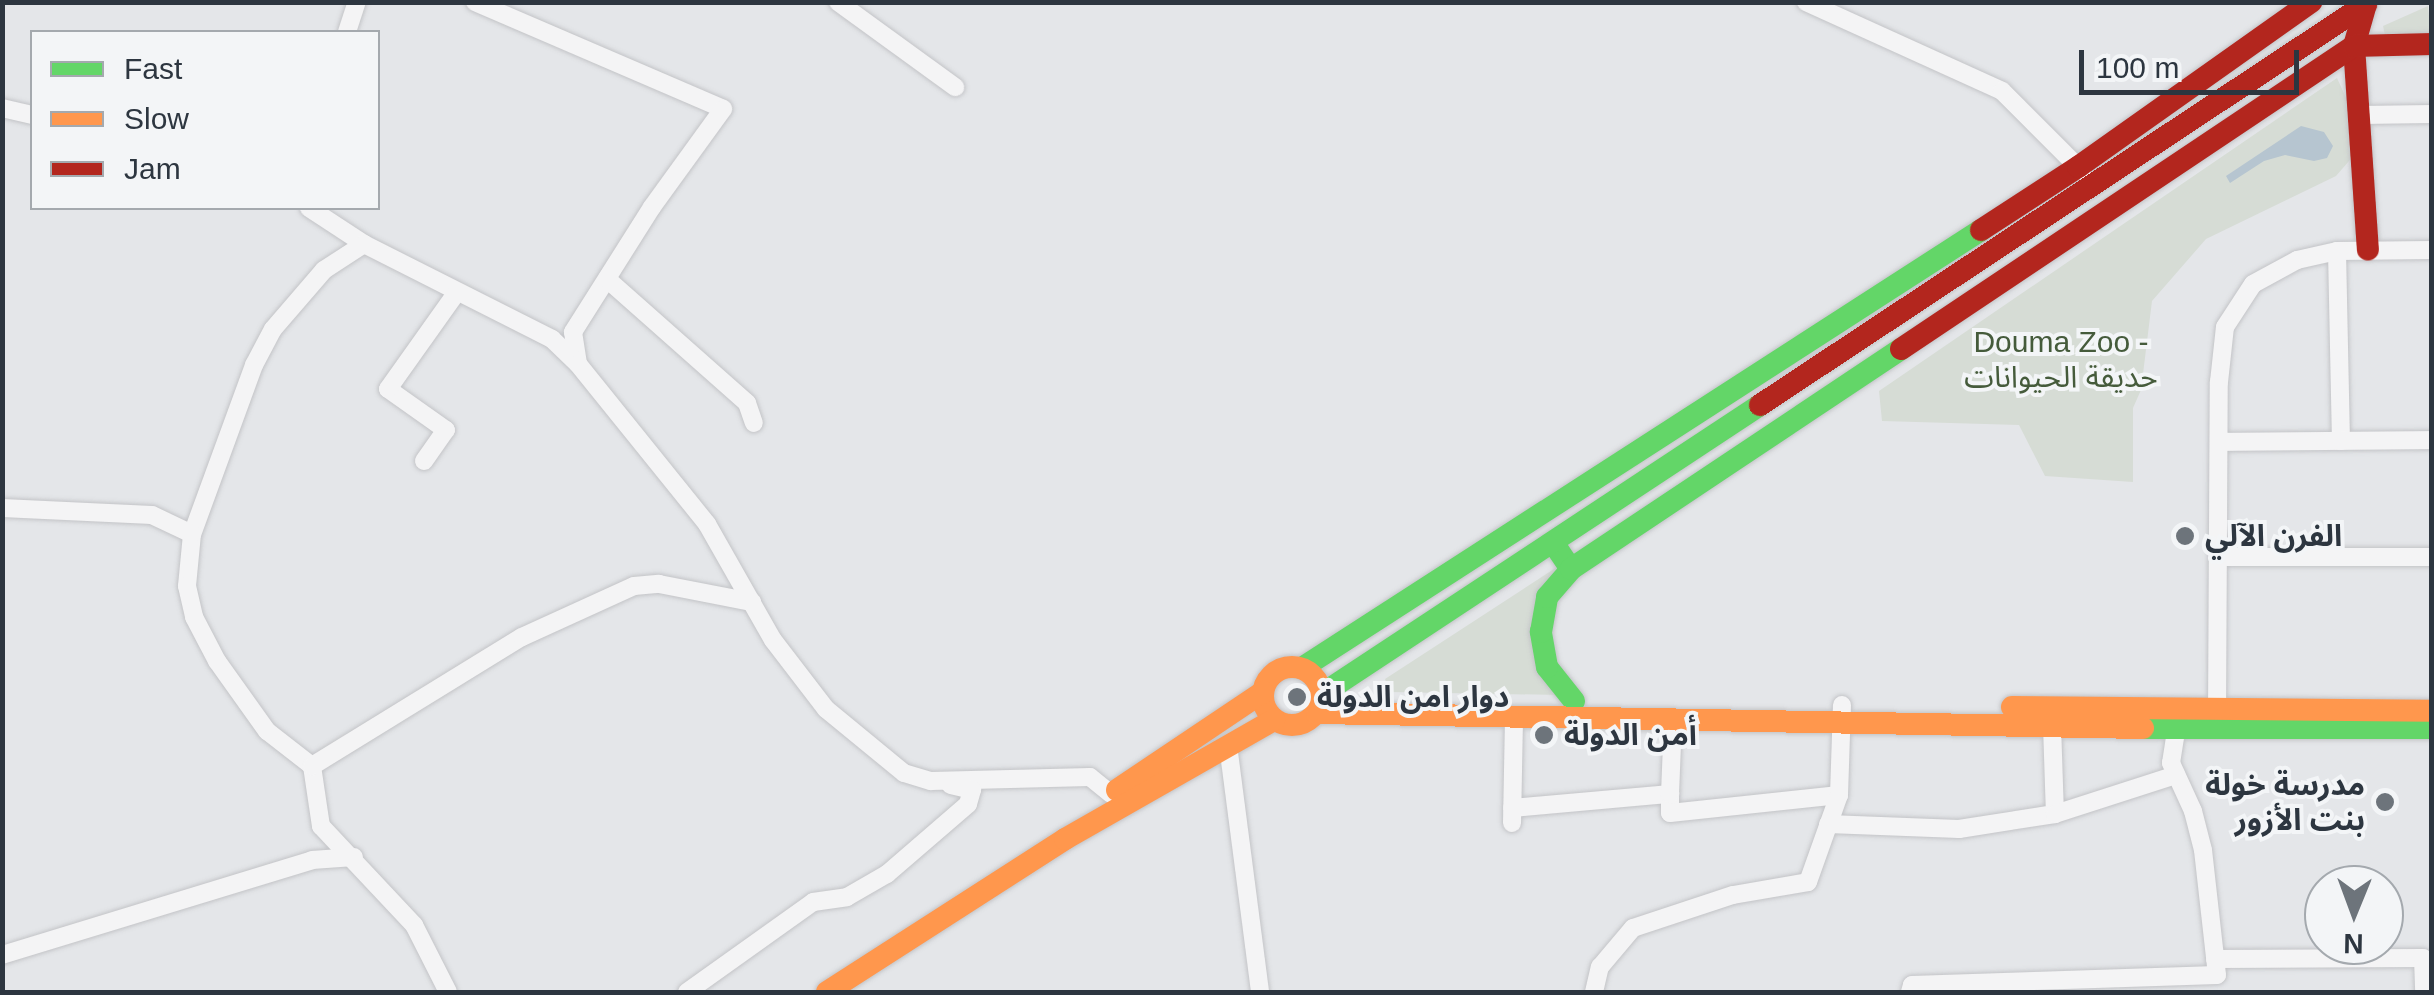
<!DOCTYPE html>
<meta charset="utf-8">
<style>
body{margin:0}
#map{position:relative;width:2434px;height:995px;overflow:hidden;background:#e4e6e9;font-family:Helvetica,"Noto Sans Arabic",sans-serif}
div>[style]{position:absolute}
.green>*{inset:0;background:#d6dcd5}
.water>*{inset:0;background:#b6c5d0}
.roads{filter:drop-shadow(0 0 2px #c3c4c7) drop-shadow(0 0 2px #c3c4c7)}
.street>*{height:18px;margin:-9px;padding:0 9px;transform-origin:9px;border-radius:9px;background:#f4f4f5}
.fast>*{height:22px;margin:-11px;padding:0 11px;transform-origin:11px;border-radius:11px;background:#63d668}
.slow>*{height:22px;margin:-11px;padding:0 11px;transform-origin:11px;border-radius:11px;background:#ff974d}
.slow>.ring{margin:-11px;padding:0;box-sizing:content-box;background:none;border:22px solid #ff974d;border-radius:50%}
.jam>*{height:22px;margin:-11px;padding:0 11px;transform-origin:11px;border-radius:11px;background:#b3261e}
.dots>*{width:28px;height:28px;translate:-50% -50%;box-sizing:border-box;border:5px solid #f3f5f7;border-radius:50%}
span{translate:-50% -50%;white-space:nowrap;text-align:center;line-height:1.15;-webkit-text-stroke:8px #f3f5f7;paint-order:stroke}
.park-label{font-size:30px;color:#455b3b}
.poi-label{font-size:30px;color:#2d3640;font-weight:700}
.left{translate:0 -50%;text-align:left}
.right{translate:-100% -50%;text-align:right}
.frame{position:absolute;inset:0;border:5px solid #2d3640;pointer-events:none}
.legend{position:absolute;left:30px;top:30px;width:350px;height:180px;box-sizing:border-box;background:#f3f5f7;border:2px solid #a4a9ae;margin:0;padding:12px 18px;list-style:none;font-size:30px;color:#2d3640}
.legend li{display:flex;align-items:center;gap:20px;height:50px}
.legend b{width:50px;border:2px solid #a4a9ae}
.north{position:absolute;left:2304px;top:865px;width:100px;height:100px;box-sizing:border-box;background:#f3f5f7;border:2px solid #a4a9ae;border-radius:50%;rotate:181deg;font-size:28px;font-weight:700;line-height:40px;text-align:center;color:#2d3640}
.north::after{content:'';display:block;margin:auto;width:35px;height:45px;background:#6d747b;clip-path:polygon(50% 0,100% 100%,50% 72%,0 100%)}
.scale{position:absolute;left:2079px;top:50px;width:220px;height:45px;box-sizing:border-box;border:5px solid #2d3640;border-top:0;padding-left:12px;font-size:30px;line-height:35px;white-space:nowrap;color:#2d3640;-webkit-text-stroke:8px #f3f5f7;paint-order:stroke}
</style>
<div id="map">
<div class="green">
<i style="clip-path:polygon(2428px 6px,2431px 35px,2385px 35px,2383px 26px)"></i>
<i style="clip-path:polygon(2337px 78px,2352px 111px,2356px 153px,2336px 176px,2206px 239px,2152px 301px,2141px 390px,2133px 408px,2133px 482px,2045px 476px,2019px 425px,1882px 421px,1879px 391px)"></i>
<i style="clip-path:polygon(1557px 567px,1544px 589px,1561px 695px,1390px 692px,1385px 679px)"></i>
</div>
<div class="water">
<i style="clip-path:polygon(2301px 126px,2324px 132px,2333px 146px,2327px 158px,2314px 161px,2285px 155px,2264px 161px,2230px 183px,2226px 176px)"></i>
</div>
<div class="roads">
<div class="street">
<i style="left:475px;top:2px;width:270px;rotate:23.3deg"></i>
<i style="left:723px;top:109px;width:121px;rotate:125.9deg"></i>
<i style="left:652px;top:207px;width:148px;rotate:122.3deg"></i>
<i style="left:573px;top:332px;width:32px;rotate:81deg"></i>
<i style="left:838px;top:2px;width:145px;rotate:36deg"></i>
<i style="left:1806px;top:2px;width:215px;rotate:24.4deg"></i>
<i style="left:2002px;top:91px;width:113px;rotate:45deg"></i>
<i style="left:347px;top:32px;width:32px;rotate:-72deg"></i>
<i style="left:2px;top:108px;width:31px;rotate:13deg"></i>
<i style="left:2360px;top:115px;width:72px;rotate:-0.8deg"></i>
<i style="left:309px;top:208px;width:66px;rotate:33.2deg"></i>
<i style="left:364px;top:244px;width:211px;rotate:26.8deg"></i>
<i style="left:552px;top:339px;width:36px;rotate:44deg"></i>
<i style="left:578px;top:364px;width:206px;rotate:51.1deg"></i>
<i style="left:707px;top:524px;width:133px;rotate:60.4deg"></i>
<i style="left:773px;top:640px;width:87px;rotate:52.5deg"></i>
<i style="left:826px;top:709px;width:101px;rotate:39.4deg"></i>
<i style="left:904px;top:773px;width:28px;rotate:17deg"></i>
<i style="left:931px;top:781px;width:159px;rotate:-1.4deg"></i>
<i style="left:1090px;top:777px;width:27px;rotate:39deg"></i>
<i style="left:364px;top:244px;width:48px;rotate:147deg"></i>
<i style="left:324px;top:270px;width:78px;rotate:130.8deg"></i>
<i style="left:273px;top:329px;width:41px;rotate:117.8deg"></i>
<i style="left:254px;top:365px;width:180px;rotate:110.1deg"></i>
<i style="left:192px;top:534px;width:52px;rotate:95.5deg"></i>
<i style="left:187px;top:586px;width:32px;rotate:77deg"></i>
<i style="left:194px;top:617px;width:50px;rotate:62.4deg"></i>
<i style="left:217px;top:661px;width:86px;rotate:54.5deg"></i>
<i style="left:267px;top:731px;width:57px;rotate:37.9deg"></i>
<i style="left:312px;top:766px;width:61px;rotate:81.5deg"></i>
<i style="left:321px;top:826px;width:136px;rotate:46.8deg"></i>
<i style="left:414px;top:925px;width:75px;rotate:63.1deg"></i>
<i style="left:2337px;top:251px;width:190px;rotate:88.8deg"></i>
<i style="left:607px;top:279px;width:187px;rotate:41.5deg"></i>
<i style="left:747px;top:403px;width:21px;rotate:71deg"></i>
<i style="left:2219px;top:442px;width:213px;rotate:-0.5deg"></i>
<i style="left:424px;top:461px;width:38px;rotate:-55deg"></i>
<i style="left:446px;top:430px;width:71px;rotate:-144.7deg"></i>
<i style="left:388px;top:389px;width:119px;rotate:-54.6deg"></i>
<i style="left:2px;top:508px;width:150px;rotate:2.7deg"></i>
<i style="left:152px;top:515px;width:44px;rotate:25.4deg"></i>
<i style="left:2220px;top:557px;width:212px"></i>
<i style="left:2217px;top:718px;width:336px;rotate:-89.7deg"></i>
<i style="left:2219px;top:382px;width:55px;rotate:-83.8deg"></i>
<i style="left:2225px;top:327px;width:51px;rotate:-56.9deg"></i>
<i style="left:2253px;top:284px;width:50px;rotate:-28.6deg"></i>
<i style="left:2297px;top:260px;width:41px;rotate:-12.7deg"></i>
<i style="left:2337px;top:251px;width:95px;rotate:-0.6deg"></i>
<i style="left:2052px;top:725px;width:89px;rotate:88.1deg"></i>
<i style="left:1228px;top:745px;width:249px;rotate:82.6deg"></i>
<i style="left:312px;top:766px;width:246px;rotate:-31.6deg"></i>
<i style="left:522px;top:637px;width:123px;rotate:-24.5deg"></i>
<i style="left:634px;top:586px;width:25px;rotate:-5deg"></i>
<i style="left:659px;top:584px;width:95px;rotate:11deg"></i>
<i style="left:1670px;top:794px;width:19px;rotate:90deg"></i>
<i style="left:1670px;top:813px;width:170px;rotate:-6.1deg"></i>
<i style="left:1512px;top:808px;width:159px;rotate:-5.1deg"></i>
<i style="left:1670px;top:794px;width:76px;rotate:-87.7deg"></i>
<i style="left:1512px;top:823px;width:107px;rotate:-88.9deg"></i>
<i style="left:1828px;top:824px;width:131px;rotate:2.2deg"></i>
<i style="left:1959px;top:829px;width:97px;rotate:-8.9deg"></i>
<i style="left:2055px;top:814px;width:127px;rotate:-17.9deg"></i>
<i style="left:2px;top:955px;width:324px;rotate:-17deg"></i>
<i style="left:312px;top:860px;width:42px;rotate:-4.1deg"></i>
<i style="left:2215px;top:959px;width:208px;rotate:-0.3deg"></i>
<i style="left:2423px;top:958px;width:34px;rotate:88deg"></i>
<i style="left:687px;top:992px;width:155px;rotate:-35.5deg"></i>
<i style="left:813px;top:902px;width:34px;rotate:-8deg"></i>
<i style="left:847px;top:897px;width:46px;rotate:-29.9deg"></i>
<i style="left:887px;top:874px;width:107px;rotate:-40.8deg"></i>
<i style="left:968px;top:804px;width:15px;rotate:-74deg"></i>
<i style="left:972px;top:790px;width:22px;rotate:-167deg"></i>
<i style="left:1594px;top:992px;width:26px;rotate:-77deg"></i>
<i style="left:1600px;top:967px;width:51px;rotate:-49.8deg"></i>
<i style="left:1633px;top:928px;width:105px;rotate:-18.3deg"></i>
<i style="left:1733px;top:895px;width:76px;rotate:-9.8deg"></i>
<i style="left:1808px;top:882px;width:92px;rotate:-70.4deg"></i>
<i style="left:1839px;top:795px;width:90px;rotate:-88.1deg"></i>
<i style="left:1910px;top:992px;width:7px;rotate:-74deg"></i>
<i style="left:1912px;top:985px;width:305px;rotate:-1.9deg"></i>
<i style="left:2217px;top:975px;width:126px;rotate:-96.4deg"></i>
<i style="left:2203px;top:850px;width:40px;rotate:-104.4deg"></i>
<i style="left:2193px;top:811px;width:53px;rotate:-114.6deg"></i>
<i style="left:2171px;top:763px;width:36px;rotate:-81deg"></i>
</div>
<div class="fast">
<i style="left:1554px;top:544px;width:30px;rotate:56deg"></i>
<i style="left:1302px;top:668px;width:808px;rotate:-32.82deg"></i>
<i style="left:1322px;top:694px;width:525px;rotate:-33.42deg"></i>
<i style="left:1574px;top:701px;width:43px;rotate:-128.5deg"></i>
<i style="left:1547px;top:667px;width:36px;rotate:-100deg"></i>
<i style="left:1541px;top:632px;width:36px;rotate:-80deg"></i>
<i style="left:1547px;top:597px;width:37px;rotate:-49deg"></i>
<i style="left:1571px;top:569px;width:397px;rotate:-33.7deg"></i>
<i style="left:2143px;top:728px;width:289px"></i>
</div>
<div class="slow">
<i class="ring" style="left:1263px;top:667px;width:36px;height:36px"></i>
<i style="left:2012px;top:707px;width:420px;rotate:0.5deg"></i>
<i style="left:1317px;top:713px;width:826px;rotate:1.04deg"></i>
<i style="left:1117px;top:790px;width:176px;rotate:-33.9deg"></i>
<i style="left:827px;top:992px;width:283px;rotate:-32.7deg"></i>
<i style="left:1065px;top:839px;width:241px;rotate:-29.7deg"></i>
</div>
<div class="jam">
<i style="left:2366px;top:4px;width:44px;rotate:105.9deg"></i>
<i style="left:2354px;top:46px;width:204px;rotate:86.1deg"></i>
<i style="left:1981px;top:230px;width:116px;rotate:-33deg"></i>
<i style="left:2078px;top:167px;width:286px;rotate:-35.3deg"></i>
<i style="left:1901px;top:349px;width:545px;rotate:-33.78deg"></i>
<i style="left:2354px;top:46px;width:78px;rotate:-1.5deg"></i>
<i style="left:1760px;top:405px;width:727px;rotate:-33.49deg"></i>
</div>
</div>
<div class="dots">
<i style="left:2185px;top:536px;background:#6d747b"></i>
<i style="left:1297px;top:697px;background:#6d747b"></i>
<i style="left:1544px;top:735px;background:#6d747b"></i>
<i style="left:2385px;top:802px;background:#6d747b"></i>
</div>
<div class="park-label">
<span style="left:2061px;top:359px">Douma Zoo -<br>حديقة الحيوانات</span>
</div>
<div class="poi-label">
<span class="left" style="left:2205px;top:536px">الفرن الآلي</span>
<span class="left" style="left:1317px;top:697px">دوار امن الدولة</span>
<span class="left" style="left:1564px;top:735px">أمن الدولة</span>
<span class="right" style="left:2365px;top:802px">مدرسة خولة<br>بنت الأزور</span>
</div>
<div class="frame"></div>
<ul class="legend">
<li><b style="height:12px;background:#63d668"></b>Fast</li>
<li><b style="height:12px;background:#ff974d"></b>Slow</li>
<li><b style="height:12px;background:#b3261e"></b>Jam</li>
</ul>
<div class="north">N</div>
<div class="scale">100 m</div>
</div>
